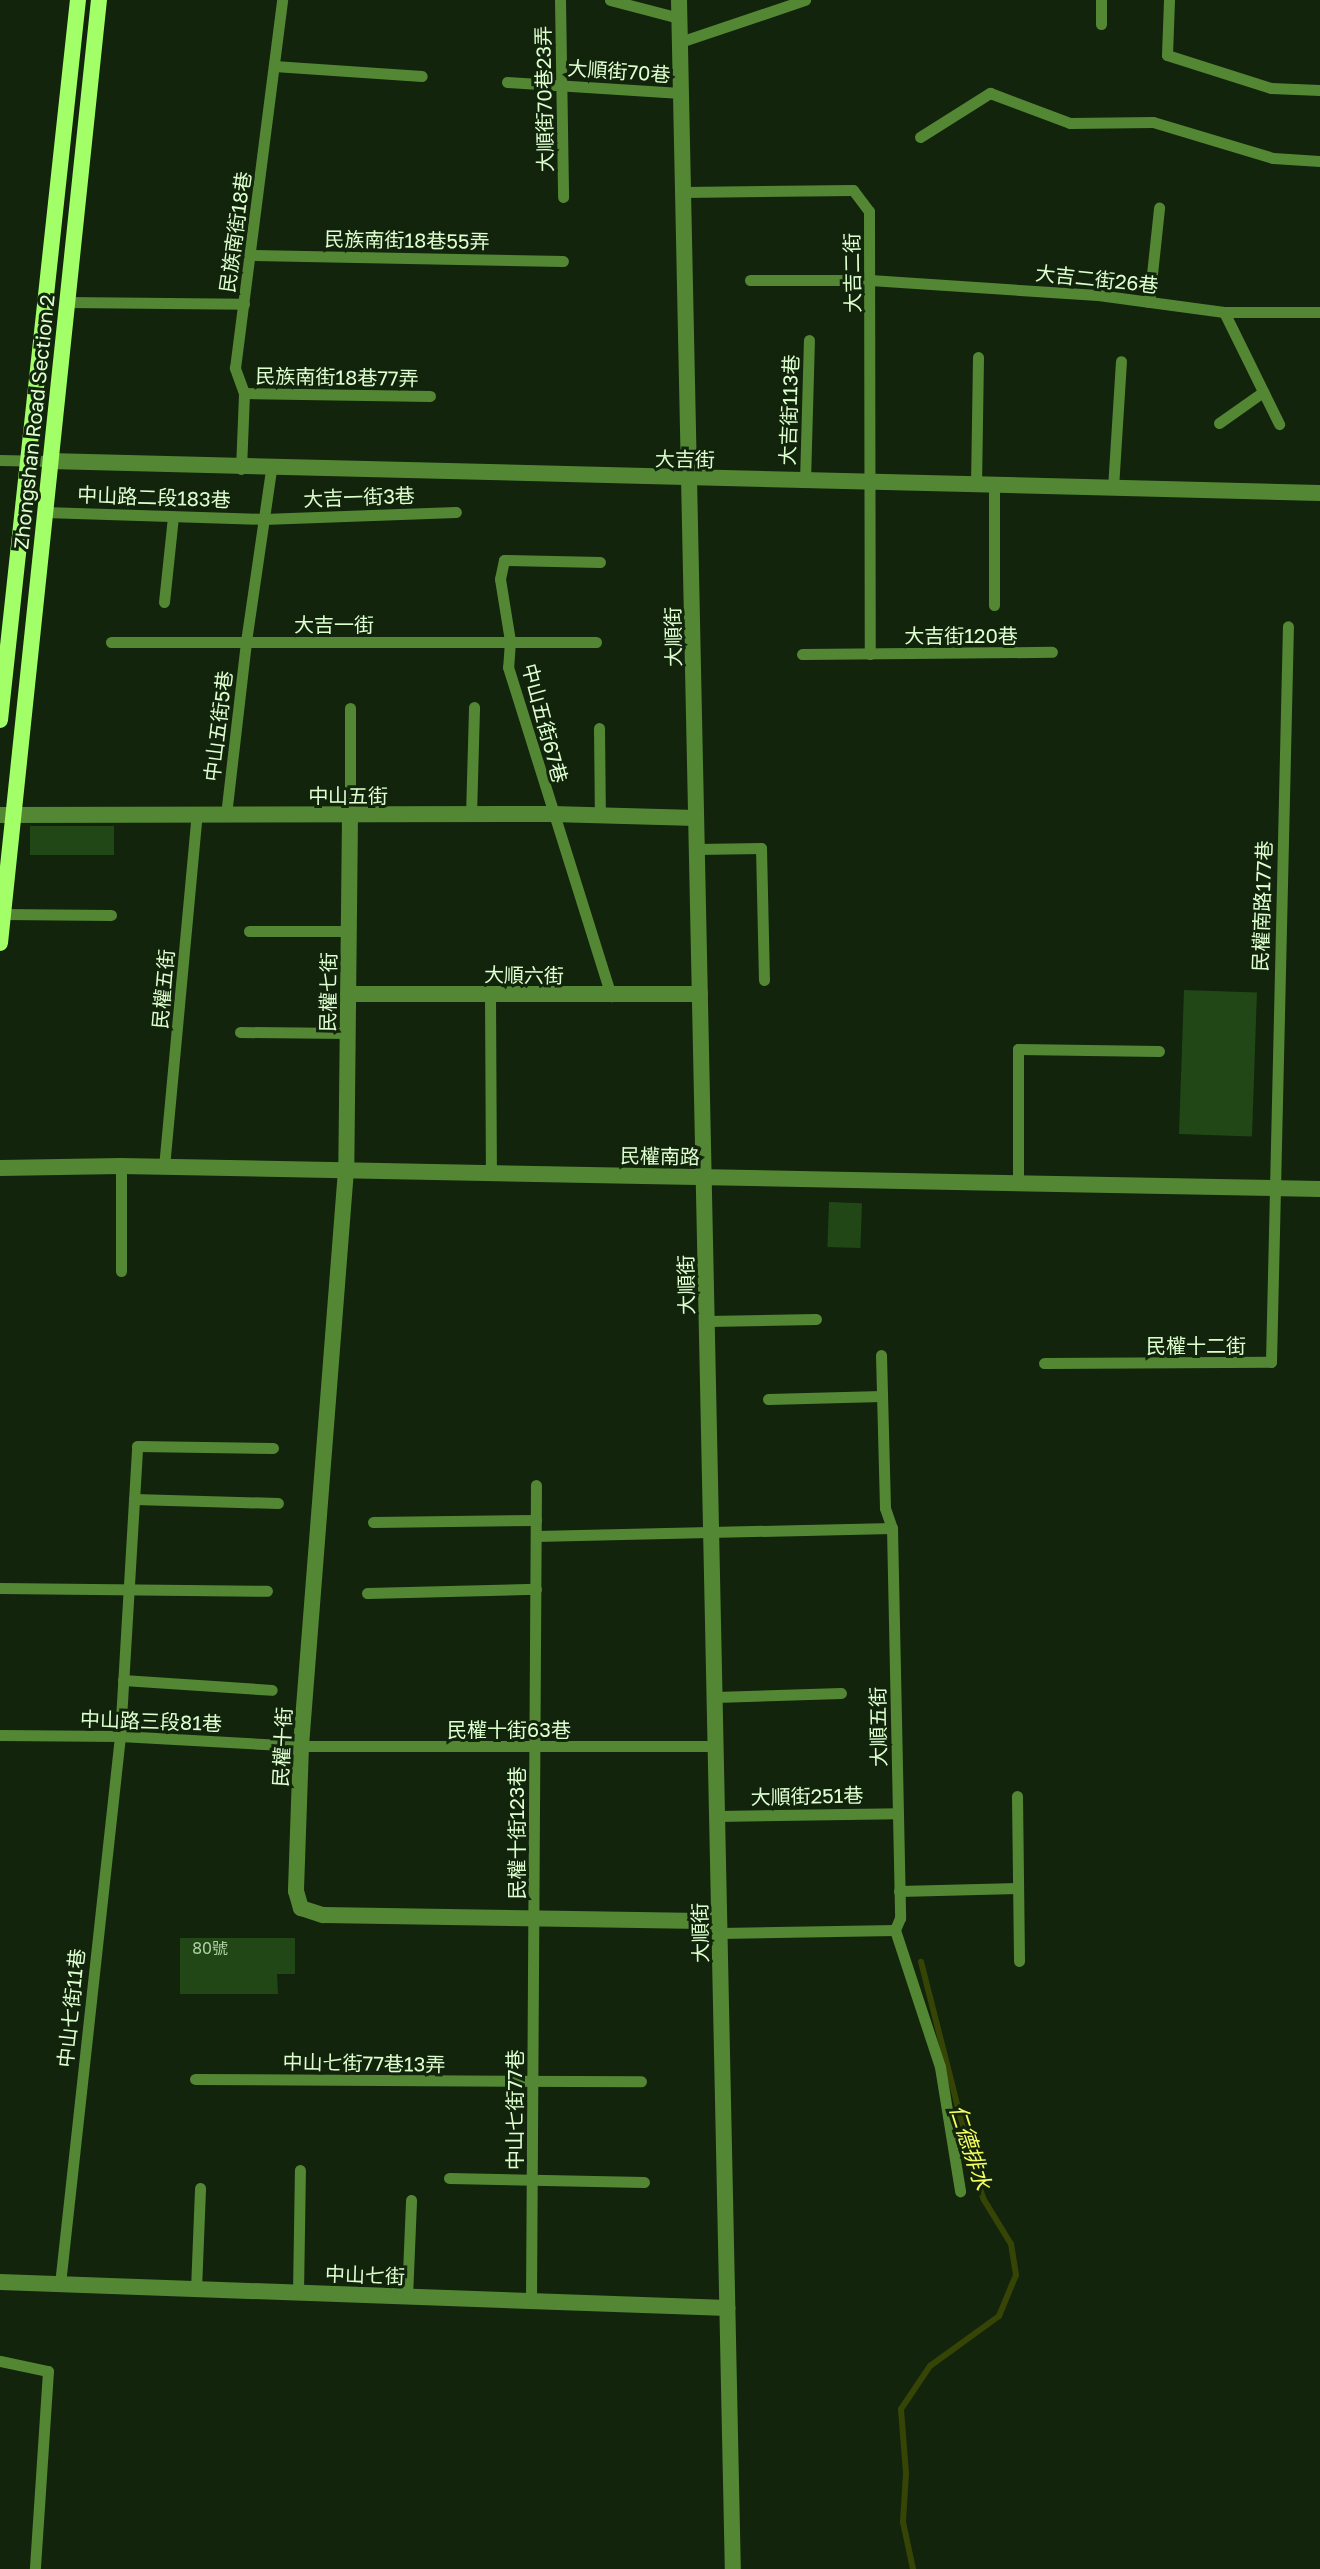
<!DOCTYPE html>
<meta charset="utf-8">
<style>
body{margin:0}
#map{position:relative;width:1320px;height:2569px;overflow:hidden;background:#12240c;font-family:"Golos Text","Noto Sans TC",sans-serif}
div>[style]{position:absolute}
.stream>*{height:6px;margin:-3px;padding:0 3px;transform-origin:3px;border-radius:3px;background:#364406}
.building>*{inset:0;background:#214717;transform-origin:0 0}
.service>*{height:11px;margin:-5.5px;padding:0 5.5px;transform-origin:5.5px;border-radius:5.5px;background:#538734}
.minor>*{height:16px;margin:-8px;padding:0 8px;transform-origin:8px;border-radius:8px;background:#538734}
.secondary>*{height:16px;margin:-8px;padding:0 8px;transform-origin:8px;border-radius:8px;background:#a2ff67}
span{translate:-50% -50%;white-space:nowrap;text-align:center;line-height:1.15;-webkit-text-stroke:6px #12240c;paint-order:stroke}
.number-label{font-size:16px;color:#afd1a2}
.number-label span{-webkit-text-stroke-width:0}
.street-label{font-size:20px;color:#deffd0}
.water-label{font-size:22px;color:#f7ff5e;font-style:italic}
</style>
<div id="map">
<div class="stream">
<i style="left:913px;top:2569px;width:48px;rotate:-102deg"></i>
<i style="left:903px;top:2522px;width:49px;rotate:-86.5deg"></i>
<i style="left:906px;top:2473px;width:64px;rotate:-94.5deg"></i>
<i style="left:901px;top:2409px;width:52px;rotate:-56deg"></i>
<i style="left:930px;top:2366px;width:85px;rotate:-35.9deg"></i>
<i style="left:999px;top:2316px;width:44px;rotate:-67.5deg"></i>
<i style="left:1016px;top:2275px;width:31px;rotate:-99deg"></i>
<i style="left:1011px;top:2244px;width:52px;rotate:-121.5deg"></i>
<i style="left:984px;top:2200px;width:27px;rotate:-110deg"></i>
<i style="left:975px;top:2175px;width:220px;rotate:-104.2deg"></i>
</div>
<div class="building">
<i style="left:30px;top:826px;width:84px;height:29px"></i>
<i style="left:1184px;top:990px;width:73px;height:144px;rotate:2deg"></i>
<i style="left:829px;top:1202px;width:33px;height:45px;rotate:2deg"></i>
<i style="clip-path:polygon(180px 1938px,295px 1938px,295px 1974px,277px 1974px,278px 1994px,180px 1994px)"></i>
</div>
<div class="service">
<i style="left:560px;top:0;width:197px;rotate:89.1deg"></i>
<i style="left:610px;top:0;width:71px;rotate:14.6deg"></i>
<i style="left:1169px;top:0;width:55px;rotate:92.1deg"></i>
<i style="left:1167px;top:55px;width:109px;rotate:17.6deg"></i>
<i style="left:1271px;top:88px;width:49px;rotate:2.3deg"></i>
<i style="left:1101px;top:24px;width:24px;rotate:-90deg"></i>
<i style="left:680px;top:42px;width:132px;rotate:-18.6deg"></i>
<i style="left:274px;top:66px;width:148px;rotate:3.9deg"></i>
<i style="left:507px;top:82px;width:174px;rotate:3.6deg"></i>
<i style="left:920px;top:137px;width:83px;rotate:-32.2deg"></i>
<i style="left:990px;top:93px;width:85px;rotate:20.6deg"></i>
<i style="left:1070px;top:123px;width:83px;rotate:-0.7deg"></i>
<i style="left:1153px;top:122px;width:125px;rotate:16.7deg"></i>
<i style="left:1273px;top:158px;width:47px;rotate:3.7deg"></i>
<i style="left:683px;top:192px;width:170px;rotate:-0.7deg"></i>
<i style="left:853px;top:190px;width:26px;rotate:53deg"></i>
<i style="left:869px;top:211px;width:443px;rotate:89.9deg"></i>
<i style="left:250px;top:255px;width:313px;rotate:1.1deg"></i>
<i style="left:750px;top:280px;width:120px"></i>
<i style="left:870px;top:280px;width:228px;rotate:3.8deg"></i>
<i style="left:1098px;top:295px;width:127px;rotate:7.7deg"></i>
<i style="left:1224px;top:312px;width:96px"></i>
<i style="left:66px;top:302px;width:178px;rotate:0.6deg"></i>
<i style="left:1149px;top:302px;width:95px;rotate:-83.9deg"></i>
<i style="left:1224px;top:312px;width:125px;rotate:63.8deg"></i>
<i style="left:244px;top:393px;width:186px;rotate:0.9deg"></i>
<i style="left:1219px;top:423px;width:54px;rotate:-35.2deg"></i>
<i style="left:0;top:460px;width:49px;rotate:1.2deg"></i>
<i style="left:241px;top:469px;width:76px;rotate:-87.7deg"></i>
<i style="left:244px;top:393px;width:27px;rotate:-110deg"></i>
<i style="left:235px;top:368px;width:371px;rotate:-82.7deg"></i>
<i style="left:271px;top:470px;width:174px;rotate:98.3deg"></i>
<i style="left:246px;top:642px;width:350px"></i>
<i style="left:805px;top:481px;width:141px;rotate:-88.4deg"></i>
<i style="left:976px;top:485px;width:128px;rotate:-89.1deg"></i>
<i style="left:1113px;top:488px;width:127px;rotate:-86.4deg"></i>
<i style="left:44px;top:512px;width:219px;rotate:1.8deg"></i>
<i style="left:263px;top:519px;width:193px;rotate:-2.1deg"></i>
<i style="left:600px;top:562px;width:96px;rotate:-178.8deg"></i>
<i style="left:504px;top:560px;width:19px;rotate:102deg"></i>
<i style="left:500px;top:579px;width:63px;rotate:80.8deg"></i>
<i style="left:510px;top:641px;width:26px;rotate:94deg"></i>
<i style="left:508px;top:667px;width:345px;rotate:72.6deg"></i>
<i style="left:164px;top:602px;width:86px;rotate:-84deg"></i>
<i style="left:994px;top:605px;width:119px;rotate:-90deg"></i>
<i style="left:111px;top:642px;width:135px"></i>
<i style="left:246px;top:642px;width:173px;rotate:96.6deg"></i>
<i style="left:802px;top:654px;width:250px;rotate:-0.5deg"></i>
<i style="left:599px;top:728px;width:89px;rotate:89.4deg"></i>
<i style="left:350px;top:815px;width:107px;rotate:-90deg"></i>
<i style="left:471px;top:816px;width:109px;rotate:-88.4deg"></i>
<i style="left:697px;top:849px;width:64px;rotate:-0.9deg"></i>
<i style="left:761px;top:848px;width:132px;rotate:88.7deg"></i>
<i style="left:3px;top:914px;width:108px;rotate:0.5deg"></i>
<i style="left:249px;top:931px;width:99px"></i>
<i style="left:490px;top:994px;width:179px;rotate:89.7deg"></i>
<i style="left:240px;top:1032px;width:107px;rotate:0.5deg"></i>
<i style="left:164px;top:1167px;width:355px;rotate:-84.7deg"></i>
<i style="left:1018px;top:1183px;width:134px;rotate:-90deg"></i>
<i style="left:1018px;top:1049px;width:141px;rotate:0.8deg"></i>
<i style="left:121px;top:1271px;width:105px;rotate:-90deg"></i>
<i style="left:707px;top:1321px;width:109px;rotate:-1.1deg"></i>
<i style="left:881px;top:1355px;width:153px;rotate:88.5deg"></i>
<i style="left:885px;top:1508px;width:21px;rotate:71deg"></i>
<i style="left:1044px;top:1363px;width:227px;rotate:-0.3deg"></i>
<i style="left:1271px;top:1362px;width:736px;rotate:-88.68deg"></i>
<i style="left:768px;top:1399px;width:114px;rotate:-1.5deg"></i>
<i style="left:134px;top:1499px;width:144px;rotate:1.6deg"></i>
<i style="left:373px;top:1522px;width:163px;rotate:-0.7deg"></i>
<i style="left:536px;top:1536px;width:356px;rotate:-1.3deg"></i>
<i style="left:892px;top:1528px;width:390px;rotate:88.8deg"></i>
<i style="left:900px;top:1918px;width:13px;rotate:113deg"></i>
<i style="left:895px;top:1930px;width:175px;rotate:179deg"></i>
<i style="left:0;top:1588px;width:267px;rotate:0.6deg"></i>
<i style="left:367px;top:1593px;width:169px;rotate:-1.4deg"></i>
<i style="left:123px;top:1680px;width:149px;rotate:3.8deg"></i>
<i style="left:715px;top:1697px;width:126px;rotate:-1.8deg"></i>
<i style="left:0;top:1735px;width:120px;rotate:0.5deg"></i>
<i style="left:120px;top:1736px;width:181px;rotate:3.2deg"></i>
<i style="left:301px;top:1746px;width:415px"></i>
<i style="left:1017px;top:1796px;width:165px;rotate:89.3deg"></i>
<i style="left:717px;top:1816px;width:181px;rotate:-0.9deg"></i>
<i style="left:899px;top:1891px;width:119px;rotate:-1.4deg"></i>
<i style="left:895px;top:1930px;width:144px;rotate:71.8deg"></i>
<i style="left:940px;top:2067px;width:126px;rotate:80.8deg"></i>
<i style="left:195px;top:2079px;width:446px;rotate:0.3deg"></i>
<i style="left:449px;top:2178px;width:195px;rotate:1.2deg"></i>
<i style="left:60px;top:2284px;width:551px;rotate:-83.75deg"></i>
<i style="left:120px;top:1736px;width:290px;rotate:-86.6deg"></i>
<i style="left:137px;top:1446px;width:136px;rotate:0.8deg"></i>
<i style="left:196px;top:2289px;width:101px;rotate:-87.7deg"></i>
<i style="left:298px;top:2293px;width:123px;rotate:-89.1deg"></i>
<i style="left:407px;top:2297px;width:97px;rotate:-87.6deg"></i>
<i style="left:531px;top:2301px;width:816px;rotate:-89.65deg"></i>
<i style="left:0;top:2361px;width:49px;rotate:11.8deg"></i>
<i style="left:48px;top:2371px;width:198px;rotate:93.8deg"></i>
</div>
<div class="minor">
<i style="left:679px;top:0;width:2570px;rotate:88.8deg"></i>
<i style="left:49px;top:461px;width:1271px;rotate:1.44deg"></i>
<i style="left:0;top:815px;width:552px;rotate:-0.1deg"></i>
<i style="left:552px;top:814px;width:144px;rotate:1.6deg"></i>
<i style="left:350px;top:815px;width:355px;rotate:90.6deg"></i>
<i style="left:346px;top:1170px;width:578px;rotate:94.47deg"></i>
<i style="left:301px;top:1746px;width:145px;rotate:92deg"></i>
<i style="left:296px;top:1891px;width:18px;rotate:74deg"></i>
<i style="left:301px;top:1908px;width:23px;rotate:18deg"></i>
<i style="left:323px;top:1915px;width:396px;rotate:0.9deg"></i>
<i style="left:348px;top:994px;width:352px"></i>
<i style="left:0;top:1168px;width:121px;rotate:-0.9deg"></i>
<i style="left:121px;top:1166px;width:1199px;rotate:1.1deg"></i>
<i style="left:0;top:2282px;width:728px;rotate:2.05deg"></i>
</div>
<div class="secondary">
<i style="left:0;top:720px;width:724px;rotate:-83.82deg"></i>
<i style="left:0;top:943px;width:948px;rotate:-84.01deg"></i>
</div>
<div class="number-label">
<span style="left:210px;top:1948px">80號</span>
</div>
<div class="street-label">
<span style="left:619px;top:71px;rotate:4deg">大順街70巷</span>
<span style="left:544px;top:99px;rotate:-91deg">大順街70巷23弄</span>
<span style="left:235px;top:232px;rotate:-82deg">民族南街18巷</span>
<span style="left:407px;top:240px;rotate:1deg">民族南街18巷55弄</span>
<span style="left:852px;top:273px;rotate:-91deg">大吉二街</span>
<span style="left:1097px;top:279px;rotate:6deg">大吉二街26巷</span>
<span style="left:337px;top:377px;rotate:1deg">民族南街18巷77弄</span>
<span style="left:789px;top:410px;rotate:-88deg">大吉街113巷</span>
<span style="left:34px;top:422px;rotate:-84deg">Zhongshan Road Section 2</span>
<span style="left:685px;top:459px;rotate:1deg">大吉街</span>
<span style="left:154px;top:497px;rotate:2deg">中山路二段183巷</span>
<span style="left:359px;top:497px;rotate:-2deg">大吉一街3巷</span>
<span style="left:334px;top:624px">大吉一街</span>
<span style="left:961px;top:635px">大吉街120巷</span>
<span style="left:673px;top:637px;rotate:-91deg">大順街</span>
<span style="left:545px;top:723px;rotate:75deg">中山五街67巷</span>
<span style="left:218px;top:726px;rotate:-83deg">中山五街5巷</span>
<span style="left:348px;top:795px">中山五街</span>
<span style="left:1262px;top:906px;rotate:-88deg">民權南路177巷</span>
<span style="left:524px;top:975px;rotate:1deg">大順六街</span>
<span style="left:163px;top:989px;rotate:-85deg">民權五街</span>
<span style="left:328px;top:992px;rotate:-89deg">民權七街</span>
<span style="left:660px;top:1156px;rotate:1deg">民權南路</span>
<span style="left:686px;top:1285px;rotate:-91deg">大順街</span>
<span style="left:1196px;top:1345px">民權十二街</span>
<span style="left:151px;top:1721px;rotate:2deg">中山路三段81巷</span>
<span style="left:878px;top:1727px;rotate:-91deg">大順五街</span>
<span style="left:509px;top:1729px">民權十街63巷</span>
<span style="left:282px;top:1747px;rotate:-87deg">民權十街</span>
<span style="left:807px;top:1796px;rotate:-1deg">大順街251巷</span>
<span style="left:516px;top:1833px;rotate:-90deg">民權十街123巷</span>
<span style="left:700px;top:1933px;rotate:-91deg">大順街</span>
<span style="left:71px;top:2008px;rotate:-84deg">中山七街11巷</span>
<span style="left:364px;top:2063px;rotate:1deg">中山七街77巷13弄</span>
<span style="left:514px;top:2110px;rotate:-90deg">中山七街77巷</span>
<span style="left:365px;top:2275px;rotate:2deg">中山七街</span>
</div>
<div class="water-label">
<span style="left:971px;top:2147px;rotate:72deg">仁德排水</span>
</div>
</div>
